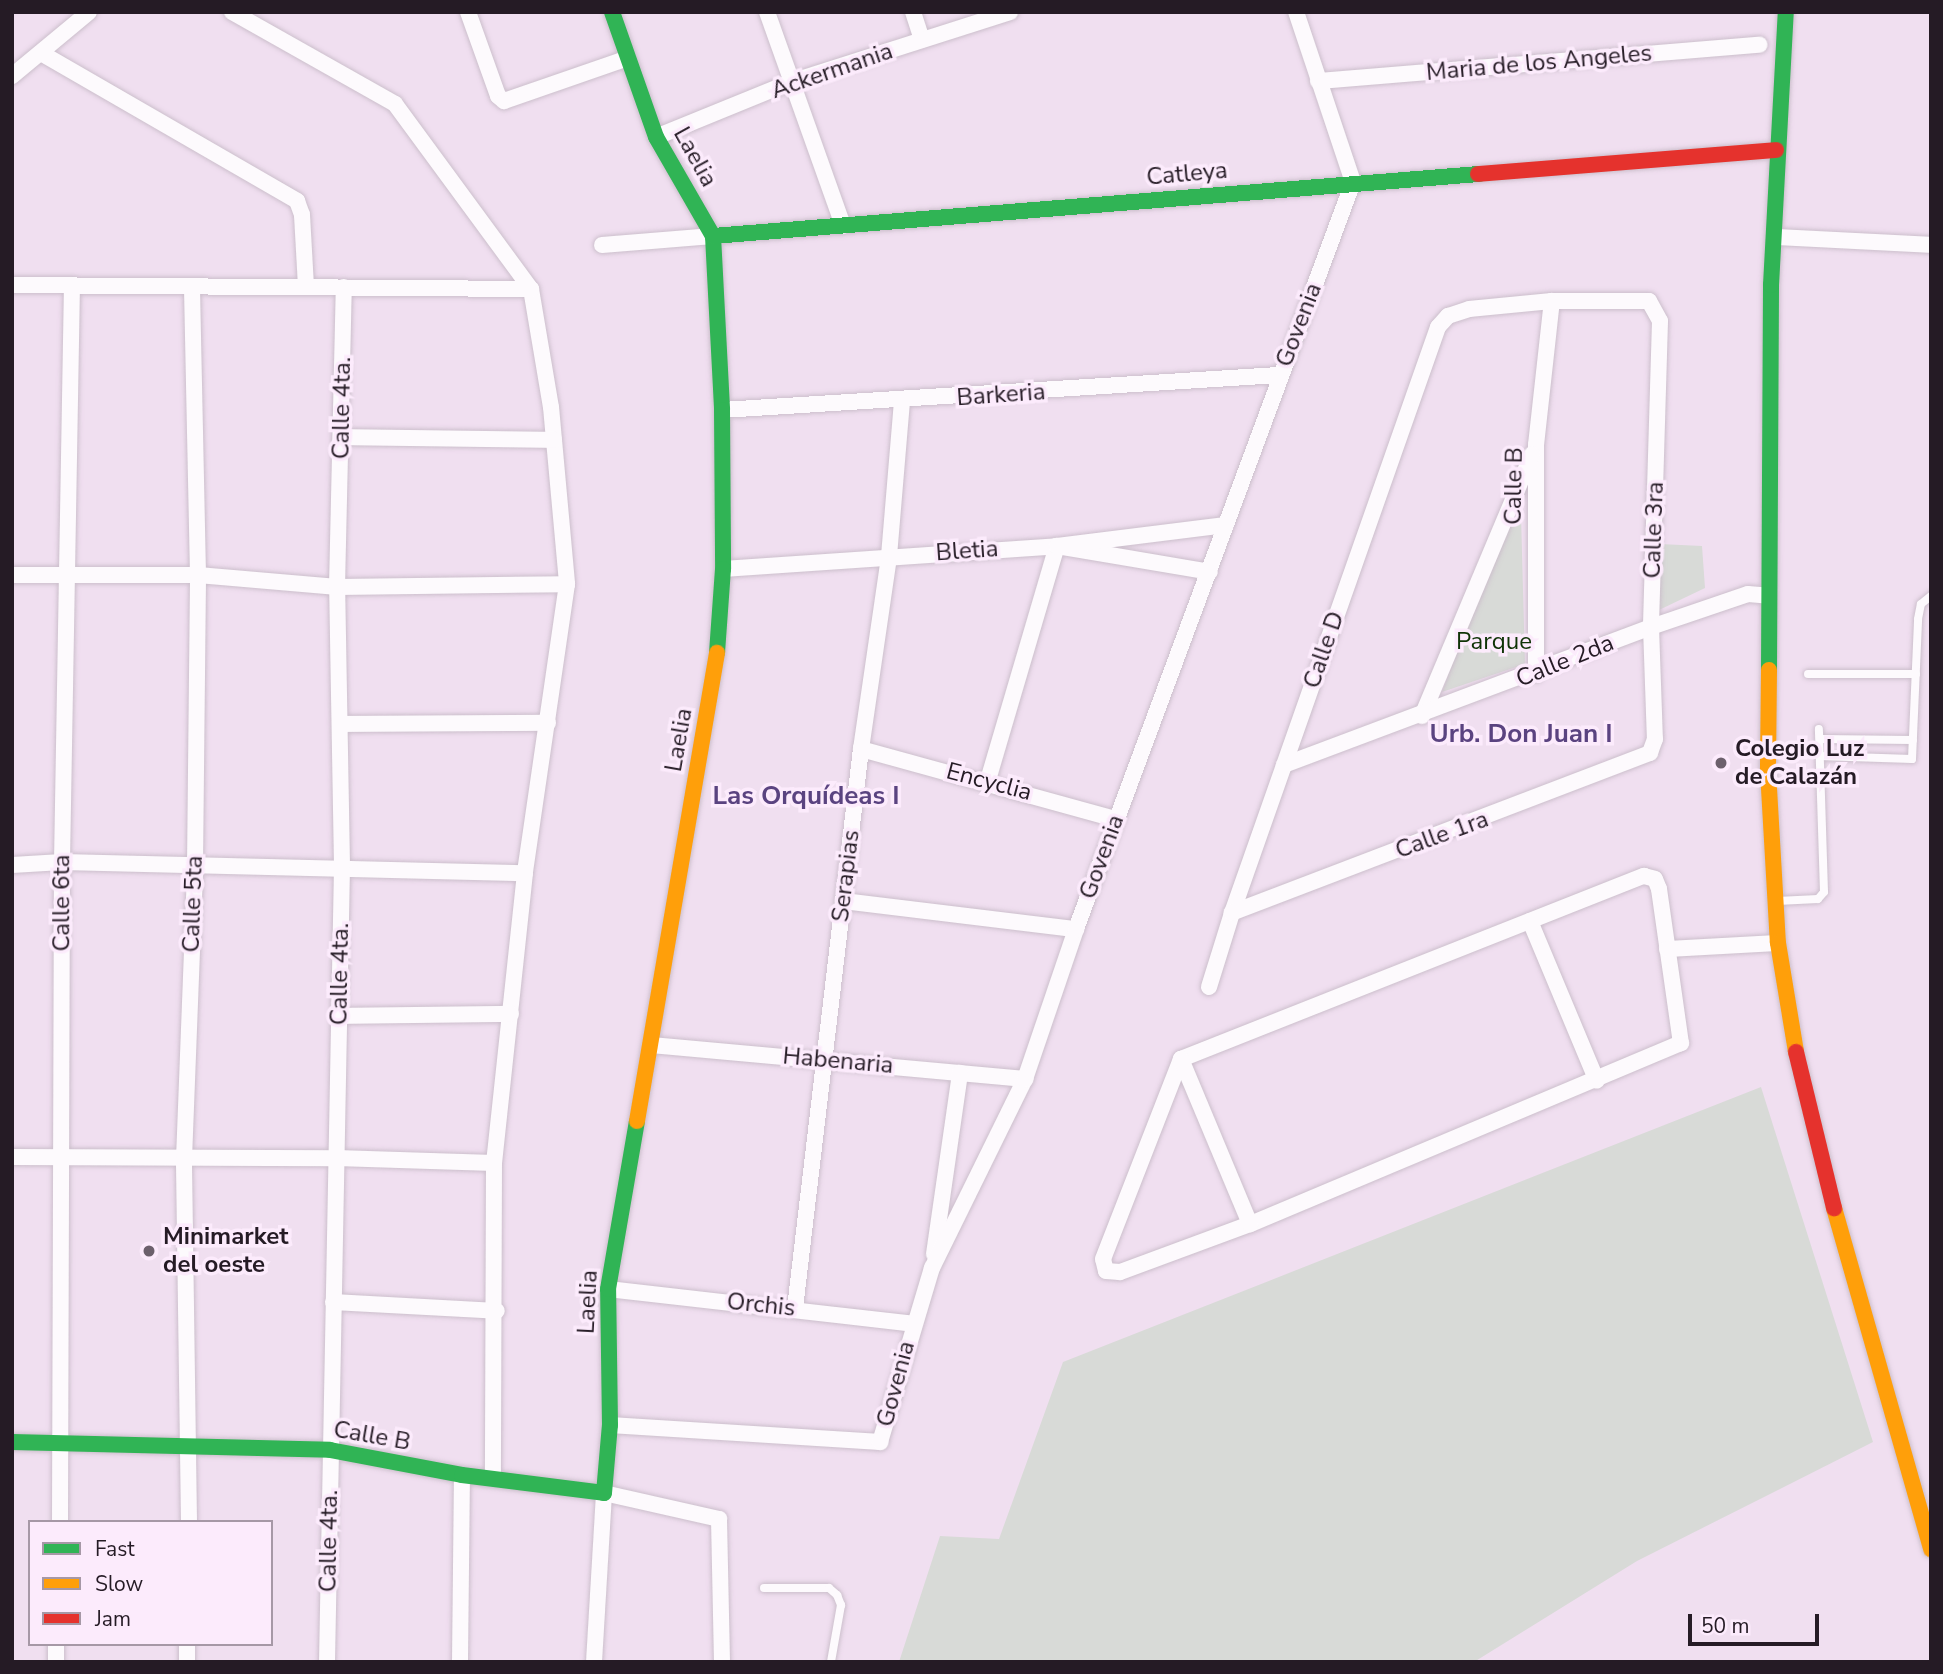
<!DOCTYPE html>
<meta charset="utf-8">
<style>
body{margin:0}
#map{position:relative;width:1943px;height:1674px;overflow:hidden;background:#f0dff0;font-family:"Nunito Sans",sans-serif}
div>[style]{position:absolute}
.green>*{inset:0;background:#d8dad7}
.roads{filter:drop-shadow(0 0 2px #ccbfcc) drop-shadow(0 0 2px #ccbfcc)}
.lane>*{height:8px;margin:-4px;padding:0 4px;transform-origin:4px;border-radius:4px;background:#fdfafd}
.street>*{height:16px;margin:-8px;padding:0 8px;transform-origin:8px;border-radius:8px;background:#fdfafd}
.fast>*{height:16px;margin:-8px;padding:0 8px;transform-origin:8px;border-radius:8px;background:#30b455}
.slow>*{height:16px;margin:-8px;padding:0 8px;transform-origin:8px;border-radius:8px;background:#ff9f0a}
.jam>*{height:16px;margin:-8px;padding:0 8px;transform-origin:8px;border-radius:8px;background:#e5322d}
.dots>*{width:19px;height:19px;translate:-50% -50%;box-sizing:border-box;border:4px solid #fcebfc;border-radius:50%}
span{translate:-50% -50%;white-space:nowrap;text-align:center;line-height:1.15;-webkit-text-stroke:7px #fcebfc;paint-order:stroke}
.street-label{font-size:24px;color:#251b25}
.park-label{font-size:24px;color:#0f3306}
.poi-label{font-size:24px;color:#251b25;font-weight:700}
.left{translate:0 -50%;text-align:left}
.neighbourhood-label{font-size:26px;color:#5a4380;font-weight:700}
.frame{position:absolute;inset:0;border:14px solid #251b25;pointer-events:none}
.legend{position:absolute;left:28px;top:1520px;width:245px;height:126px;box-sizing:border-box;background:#fcebfc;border:2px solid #a698a6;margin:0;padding:9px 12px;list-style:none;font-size:21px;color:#251b25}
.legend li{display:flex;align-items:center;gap:14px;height:35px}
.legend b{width:35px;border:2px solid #a698a6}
.scale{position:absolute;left:1688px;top:1614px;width:131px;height:32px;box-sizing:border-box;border:4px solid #251b25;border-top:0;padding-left:9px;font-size:21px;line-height:24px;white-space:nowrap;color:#251b25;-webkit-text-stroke:5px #fcebfc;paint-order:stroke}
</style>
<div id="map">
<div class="green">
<i style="clip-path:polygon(1520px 478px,1525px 664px,1442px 692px)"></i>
<i style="clip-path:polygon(1660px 544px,1702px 546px,1705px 588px,1659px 610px)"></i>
<i style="clip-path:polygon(1761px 1087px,1873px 1442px,1637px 1561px,1474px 1662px,899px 1662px,940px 1536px,999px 1539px,1063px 1362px)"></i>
</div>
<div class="roads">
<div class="lane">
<i style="left:1808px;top:674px;width:108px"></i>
<i style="left:1820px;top:739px;width:93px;rotate:0.6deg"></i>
<i style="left:1820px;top:756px;width:92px;rotate:1.9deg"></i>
<i style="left:1912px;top:759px;width:140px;rotate:-87.5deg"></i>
<i style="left:1918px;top:619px;width:15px;rotate:-79deg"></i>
<i style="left:1921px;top:604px;width:13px;rotate:-39deg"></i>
<i style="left:1777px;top:901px;width:41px;rotate:-2.8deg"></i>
<i style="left:1818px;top:899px;width:9px;rotate:-49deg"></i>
<i style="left:1824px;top:892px;width:163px;rotate:-91.8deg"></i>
<i style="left:764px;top:1588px;width:65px"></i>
<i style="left:829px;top:1588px;width:11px;rotate:41deg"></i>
<i style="left:837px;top:1595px;width:11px;rotate:68deg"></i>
<i style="left:841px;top:1605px;width:58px;rotate:100deg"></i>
</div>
<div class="street">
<i style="left:232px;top:12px;width:187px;rotate:29.4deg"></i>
<i style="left:395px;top:104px;width:230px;rotate:53.7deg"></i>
<i style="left:531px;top:289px;width:120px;rotate:80.4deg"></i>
<i style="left:551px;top:407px;width:178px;rotate:84.8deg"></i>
<i style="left:567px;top:584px;width:292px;rotate:98.3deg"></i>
<i style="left:525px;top:873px;width:292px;rotate:96.1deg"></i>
<i style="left:494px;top:1163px;width:315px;rotate:90.2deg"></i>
<i style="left:468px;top:12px;width:89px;rotate:70.3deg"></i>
<i style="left:498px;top:96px;width:8px;rotate:40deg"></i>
<i style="left:504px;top:101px;width:131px;rotate:-19.1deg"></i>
<i style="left:767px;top:12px;width:227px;rotate:70.4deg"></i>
<i style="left:913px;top:12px;width:29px;rotate:72deg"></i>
<i style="left:41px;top:53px;width:296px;rotate:30deg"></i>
<i style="left:297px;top:201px;width:15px;rotate:70deg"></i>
<i style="left:302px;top:215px;width:72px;rotate:86.8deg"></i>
<i style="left:12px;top:76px;width:100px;rotate:-39.7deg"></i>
<i style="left:1318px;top:81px;width:443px;rotate:-4.7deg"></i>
<i style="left:656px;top:137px;width:146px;rotate:-22.2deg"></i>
<i style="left:791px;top:82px;width:230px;rotate:-17.7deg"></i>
<i style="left:1775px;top:237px;width:156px;rotate:2.9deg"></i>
<i style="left:602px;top:245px;width:111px;rotate:-4.6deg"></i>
<i style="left:12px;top:285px;width:519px;rotate:0.44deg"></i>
<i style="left:722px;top:410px;width:558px;rotate:-3.6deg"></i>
<i style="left:341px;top:437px;width:213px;rotate:0.8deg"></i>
<i style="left:723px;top:569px;width:335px;rotate:-3.9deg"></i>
<i style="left:1057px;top:546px;width:155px;rotate:9.6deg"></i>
<i style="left:12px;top:575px;width:186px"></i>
<i style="left:198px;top:575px;width:140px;rotate:4.9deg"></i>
<i style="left:337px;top:587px;width:230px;rotate:-0.7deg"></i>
<i style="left:1536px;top:674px;width:229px;rotate:-90deg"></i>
<i style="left:1536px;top:445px;width:145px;rotate:-83.7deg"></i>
<i style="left:1422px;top:716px;width:284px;rotate:-67.2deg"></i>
<i style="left:340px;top:724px;width:208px;rotate:-0.3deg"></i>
<i style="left:861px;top:749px;width:264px;rotate:15.4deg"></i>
<i style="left:1284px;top:765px;width:392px;rotate:-20.6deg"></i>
<i style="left:1651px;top:627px;width:102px;rotate:-18.8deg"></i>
<i style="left:1748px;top:594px;width:21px;rotate:5deg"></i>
<i style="left:988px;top:780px;width:244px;rotate:-73.6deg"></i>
<i style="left:1057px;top:546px;width:170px;rotate:-7.1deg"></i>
<i style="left:12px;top:865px;width:50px;rotate:-3.4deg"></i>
<i style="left:62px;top:862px;width:463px;rotate:1.4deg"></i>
<i style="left:1644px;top:876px;width:11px;rotate:15deg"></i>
<i style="left:1655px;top:879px;width:11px;rotate:68deg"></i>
<i style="left:1659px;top:889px;width:156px;rotate:81.9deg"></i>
<i style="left:1681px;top:1043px;width:467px;rotate:157.2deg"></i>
<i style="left:1250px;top:1224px;width:139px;rotate:159.7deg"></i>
<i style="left:1120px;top:1272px;width:14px;rotate:-176deg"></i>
<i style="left:1106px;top:1271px;width:12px;rotate:-104deg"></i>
<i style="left:1103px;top:1259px;width:215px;rotate:-68.7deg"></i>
<i style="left:1181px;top:1059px;width:498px;rotate:-21.6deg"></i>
<i style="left:843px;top:901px;width:235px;rotate:6.9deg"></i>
<i style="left:1530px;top:921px;width:173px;rotate:67.3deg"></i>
<i style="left:1667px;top:949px;width:111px;rotate:-3.1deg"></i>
<i style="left:1209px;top:987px;width:77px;rotate:-72.7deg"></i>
<i style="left:1232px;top:913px;width:621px;rotate:-70.63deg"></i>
<i style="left:1438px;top:327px;width:15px;rotate:-48deg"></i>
<i style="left:1448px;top:316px;width:22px;rotate:-18deg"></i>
<i style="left:1469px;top:309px;width:83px;rotate:-5.5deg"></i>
<i style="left:1552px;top:301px;width:97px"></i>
<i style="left:1649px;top:301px;width:23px;rotate:61deg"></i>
<i style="left:1660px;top:321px;width:306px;rotate:91.7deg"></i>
<i style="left:1651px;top:627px;width:112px;rotate:88deg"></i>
<i style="left:1655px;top:739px;width:15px;rotate:110deg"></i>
<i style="left:1650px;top:753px;width:448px;rotate:159.1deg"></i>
<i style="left:339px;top:1016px;width:172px;rotate:-0.7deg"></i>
<i style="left:651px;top:1045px;width:376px;rotate:5.2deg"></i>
<i style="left:1181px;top:1059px;width:179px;rotate:67.3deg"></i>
<i style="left:12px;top:1157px;width:324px;rotate:0.2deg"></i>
<i style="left:336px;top:1158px;width:158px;rotate:1.8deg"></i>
<i style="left:934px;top:1254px;width:183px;rotate:-81.8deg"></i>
<i style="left:608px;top:1289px;width:307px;rotate:6.5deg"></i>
<i style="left:333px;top:1302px;width:164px;rotate:3.1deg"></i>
<i style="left:795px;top:1308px;width:563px;rotate:-83.27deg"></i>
<i style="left:861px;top:749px;width:195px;rotate:-81.7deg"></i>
<i style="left:889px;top:556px;width:155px;rotate:-85.2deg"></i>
<i style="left:610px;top:1425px;width:271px;rotate:3.6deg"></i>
<i style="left:880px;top:1442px;width:182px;rotate:-73.4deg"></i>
<i style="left:932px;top:1268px;width:211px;rotate:-63.8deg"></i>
<i style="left:1025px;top:1079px;width:158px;rotate:-71.2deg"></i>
<i style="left:1076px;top:929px;width:797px;rotate:-69.65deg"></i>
<i style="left:1353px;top:182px;width:179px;rotate:-108.5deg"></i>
<i style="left:60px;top:1522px;width:660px;rotate:-89.83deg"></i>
<i style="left:62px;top:862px;width:577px;rotate:-89.01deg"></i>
<i style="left:189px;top:1522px;width:363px;rotate:-90.8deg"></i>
<i style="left:184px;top:1159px;width:293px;rotate:-87.8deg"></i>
<i style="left:195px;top:866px;width:291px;rotate:-89.4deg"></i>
<i style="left:198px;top:575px;width:289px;rotate:-91.2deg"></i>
<i style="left:56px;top:1662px;width:18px;rotate:-90deg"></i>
<i style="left:187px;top:1662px;width:18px;rotate:-90deg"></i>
<i style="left:327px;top:1662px;width:796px;rotate:-88.92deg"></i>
<i style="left:342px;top:866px;width:279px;rotate:-91deg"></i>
<i style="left:337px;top:587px;width:300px;rotate:-88.7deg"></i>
<i style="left:460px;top:1662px;width:187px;rotate:-89.4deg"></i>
<i style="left:594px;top:1662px;width:169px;rotate:-86.6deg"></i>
<i style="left:604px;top:1493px;width:118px;rotate:12.7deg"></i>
<i style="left:719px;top:1519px;width:143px;rotate:88.8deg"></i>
</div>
<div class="fast">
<i style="left:612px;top:12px;width:133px;rotate:70.6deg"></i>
<i style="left:656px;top:137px;width:114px;rotate:60.1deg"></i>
<i style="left:713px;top:236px;width:174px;rotate:87deg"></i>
<i style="left:722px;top:410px;width:159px;rotate:89.6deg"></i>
<i style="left:723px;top:569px;width:84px;rotate:94.1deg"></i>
<i style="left:713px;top:236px;width:768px;rotate:-4.63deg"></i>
<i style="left:1769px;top:670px;width:385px;rotate:-89.7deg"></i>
<i style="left:1771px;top:285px;width:273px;rotate:-86.9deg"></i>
<i style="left:12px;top:1442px;width:318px;rotate:1.4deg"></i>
<i style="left:330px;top:1450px;width:134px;rotate:10.7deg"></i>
<i style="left:462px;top:1475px;width:143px;rotate:7.2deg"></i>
<i style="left:604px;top:1493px;width:68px;rotate:-85deg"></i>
<i style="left:610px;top:1425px;width:136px;rotate:-90.8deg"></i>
<i style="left:608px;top:1289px;width:170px;rotate:-80.2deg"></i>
</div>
<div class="slow">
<i style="left:1769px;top:670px;width:101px;rotate:90.6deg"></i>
<i style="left:1768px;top:771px;width:172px;rotate:86.7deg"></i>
<i style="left:1778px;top:943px;width:110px;rotate:80.6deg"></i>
<i style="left:637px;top:1121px;width:475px;rotate:-80.3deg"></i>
<i style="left:1834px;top:1208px;width:355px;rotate:74.1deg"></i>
</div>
<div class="jam">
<i style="left:1478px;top:174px;width:299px;rotate:-4.6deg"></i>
<i style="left:1796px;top:1052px;width:161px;rotate:76.3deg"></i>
</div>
</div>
<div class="dots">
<i style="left:1721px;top:763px;background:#6c606c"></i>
<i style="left:149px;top:1251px;background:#6c606c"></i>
</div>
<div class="street-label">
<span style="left:1539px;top:63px;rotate:-5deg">Maria de los Angeles</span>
<span style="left:832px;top:71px;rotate:-19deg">Ackermania</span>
<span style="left:695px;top:157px;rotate:61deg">Laelia</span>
<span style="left:1187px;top:174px;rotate:-5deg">Catleya</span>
<span style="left:1299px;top:325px;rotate:-69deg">Govenia</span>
<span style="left:1001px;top:395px;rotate:-4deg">Barkeria</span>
<span style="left:342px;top:408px;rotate:-89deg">Calle 4ta.</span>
<span style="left:1514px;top:486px;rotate:-89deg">Calle B</span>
<span style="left:1654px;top:530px;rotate:-88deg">Calle 3ra</span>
<span style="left:967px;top:551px;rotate:-4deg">Bletia</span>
<span style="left:1324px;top:650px;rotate:-71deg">Calle D</span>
<span style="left:1565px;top:661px;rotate:-22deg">Calle 2da</span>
<span style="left:679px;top:740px;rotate:-80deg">Laelia</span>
<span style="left:989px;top:782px;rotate:15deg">Encyclia</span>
<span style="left:1442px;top:835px;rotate:-20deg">Calle 1ra</span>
<span style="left:1102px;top:857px;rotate:-70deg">Govenia</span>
<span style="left:846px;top:876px;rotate:-83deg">Serapias</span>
<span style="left:62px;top:903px;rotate:-90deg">Calle 6ta</span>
<span style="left:193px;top:904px;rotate:-88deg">Calle 5ta</span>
<span style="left:340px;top:974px;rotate:-89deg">Calle 4ta.</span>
<span style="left:838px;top:1061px;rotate:5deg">Habenaria</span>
<span style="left:588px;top:1302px;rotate:-87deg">Laelia</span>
<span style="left:761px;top:1305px;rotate:6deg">Orchis</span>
<span style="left:896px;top:1384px;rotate:-75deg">Govenia</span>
<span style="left:372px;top:1436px;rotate:10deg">Calle B</span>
<span style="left:329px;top:1541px;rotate:-89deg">Calle 4ta.</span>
</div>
<div class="park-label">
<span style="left:1494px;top:642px">Parque</span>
</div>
<div class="poi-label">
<span class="left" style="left:1735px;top:763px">Colegio Luz<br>de Calazán</span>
<span class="left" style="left:163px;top:1251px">Minimarket<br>del oeste</span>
</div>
<div class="neighbourhood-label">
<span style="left:1521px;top:734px">Urb. Don Juan I</span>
<span style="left:806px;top:796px">Las Orquídeas I</span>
</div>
<div class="frame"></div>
<ul class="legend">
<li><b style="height:9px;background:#30b455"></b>Fast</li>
<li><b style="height:9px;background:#ff9f0a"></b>Slow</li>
<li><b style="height:9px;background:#e5322d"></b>Jam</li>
</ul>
<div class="scale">50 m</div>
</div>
